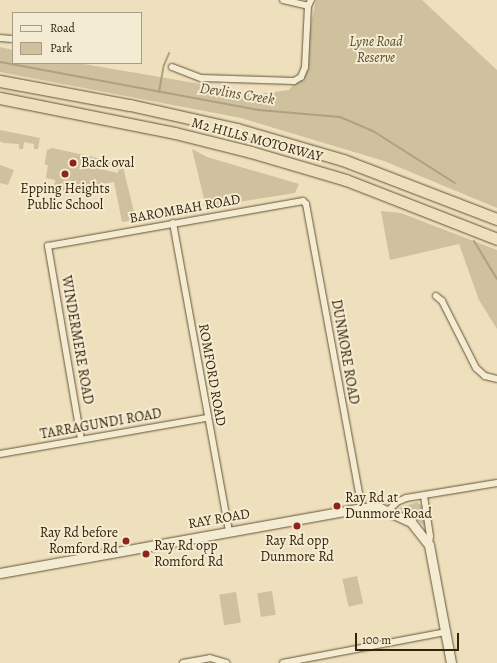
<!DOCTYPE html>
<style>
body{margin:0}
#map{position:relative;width:497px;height:663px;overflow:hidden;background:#eee0bc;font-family:Alegreya,serif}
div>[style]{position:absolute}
.green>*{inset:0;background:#cfc09e;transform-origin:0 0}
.stream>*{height:2px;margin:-1px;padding:0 1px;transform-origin:1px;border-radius:1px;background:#afa07f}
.roads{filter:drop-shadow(0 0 1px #645336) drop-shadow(0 0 1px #645336)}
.street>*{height:6px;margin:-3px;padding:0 3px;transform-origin:3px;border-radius:3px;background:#f4ebd3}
.secondary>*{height:9px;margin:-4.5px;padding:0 4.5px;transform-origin:4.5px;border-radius:4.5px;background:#f4ebd3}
.highway>*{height:11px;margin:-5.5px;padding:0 5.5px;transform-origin:5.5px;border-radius:5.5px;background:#eee0bc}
.dots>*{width:11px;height:11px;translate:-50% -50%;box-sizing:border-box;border:2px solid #f4ebd3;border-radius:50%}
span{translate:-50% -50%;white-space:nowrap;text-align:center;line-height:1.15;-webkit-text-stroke:4px #f4ebd3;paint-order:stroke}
.park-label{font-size:14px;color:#5c4b2f;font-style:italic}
.street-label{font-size:14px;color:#36240a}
.poi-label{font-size:14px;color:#36240a}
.left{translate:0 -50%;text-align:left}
.right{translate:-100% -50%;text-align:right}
.water-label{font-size:15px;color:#604f33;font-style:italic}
.legend{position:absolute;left:12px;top:12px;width:130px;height:52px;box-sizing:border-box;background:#f4ebd3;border:1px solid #a89b83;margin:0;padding:5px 7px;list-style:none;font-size:12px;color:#36240a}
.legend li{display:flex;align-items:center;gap:8px;height:20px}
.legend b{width:20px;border:1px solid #a89b83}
.scale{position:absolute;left:355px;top:633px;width:104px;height:18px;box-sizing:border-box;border:2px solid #36240a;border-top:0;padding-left:5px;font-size:12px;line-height:14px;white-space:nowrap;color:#36240a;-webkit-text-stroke:3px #f4ebd3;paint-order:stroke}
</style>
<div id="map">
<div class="green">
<i style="clip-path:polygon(316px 0,422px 0,497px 70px,497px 208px,384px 161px,241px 118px,0 72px,0 47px,13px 50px,13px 63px,78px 63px,259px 94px,289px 90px,301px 75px)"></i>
<i style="clip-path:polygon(0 130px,40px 138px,38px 149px,34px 149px,34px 144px,24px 142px,23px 149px,19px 149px,19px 144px,3px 143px,0 141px)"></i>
<i style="clip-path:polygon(52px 148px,102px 159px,100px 169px,118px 173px,119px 168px,105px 165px,106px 160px,122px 163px,136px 220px,122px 222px,114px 182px,53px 192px,55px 180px,46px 178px,48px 165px,45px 165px,45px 161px,47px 150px)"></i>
<i style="clip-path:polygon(192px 149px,207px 157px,299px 184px,295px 193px,206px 207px)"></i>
<i style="clip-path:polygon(0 165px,14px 170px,8px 185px,0 183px)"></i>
<i style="clip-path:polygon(381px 211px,401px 213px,497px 250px,497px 329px,479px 300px,459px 244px,390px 260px)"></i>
<i style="clip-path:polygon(417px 502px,422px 506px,425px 526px,399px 508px)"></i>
<i style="left:357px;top:576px;width:28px;height:15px;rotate:77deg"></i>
<i style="left:272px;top:591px;width:24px;height:15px;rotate:81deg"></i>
<i style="left:236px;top:592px;width:31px;height:17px;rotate:81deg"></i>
</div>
<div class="stream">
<i style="left:0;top:62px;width:263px;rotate:10.5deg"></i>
<i style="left:259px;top:110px;width:81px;rotate:4.9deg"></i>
<i style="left:340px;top:117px;width:36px;rotate:23deg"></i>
<i style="left:373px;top:131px;width:97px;rotate:32.4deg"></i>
<i style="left:159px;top:92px;width:27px;rotate:-80deg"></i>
<i style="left:164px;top:65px;width:13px;rotate:-67deg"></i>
<i style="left:474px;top:241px;width:44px;rotate:58.8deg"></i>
</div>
<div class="roads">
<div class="street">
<i style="left:283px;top:0;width:26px;rotate:13deg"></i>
<i style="left:0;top:38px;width:12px;rotate:5deg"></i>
<i style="left:172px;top:67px;width:31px;rotate:21deg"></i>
<i style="left:201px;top:78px;width:93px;rotate:1.8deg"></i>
<i style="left:294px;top:81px;width:8px;rotate:-30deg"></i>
<i style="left:301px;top:77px;width:11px;rotate:-68deg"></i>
<i style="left:305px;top:67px;width:61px;rotate:-87.2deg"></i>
<i style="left:308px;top:6px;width:7px;rotate:-63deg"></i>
<i style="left:173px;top:223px;width:313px;rotate:79.7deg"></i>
<i style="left:436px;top:296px;width:8px;rotate:40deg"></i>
<i style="left:442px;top:301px;width:75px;rotate:63.1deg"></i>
<i style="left:476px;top:368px;width:12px;rotate:42deg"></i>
<i style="left:485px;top:376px;width:12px;rotate:14deg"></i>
<i style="left:81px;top:439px;width:196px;rotate:-99.7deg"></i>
<i style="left:48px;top:246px;width:259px;rotate:-10deg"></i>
<i style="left:303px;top:201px;width:4px;rotate:45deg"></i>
<i style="left:306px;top:204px;width:309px;rotate:79.6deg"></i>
<i style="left:0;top:454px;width:210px;rotate:-9.9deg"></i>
<i style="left:424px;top:496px;width:40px;rotate:81.5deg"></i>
<i style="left:430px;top:536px;width:9px;rotate:96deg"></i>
<i style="left:389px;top:510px;width:11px;rotate:-45deg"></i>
<i style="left:397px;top:502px;width:10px;rotate:-24deg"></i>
<i style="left:406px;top:498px;width:92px;rotate:-9.4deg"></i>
<i style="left:183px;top:663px;width:27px;rotate:-10deg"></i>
<i style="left:210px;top:658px;width:17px;rotate:17deg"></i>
<i style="left:283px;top:663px;width:166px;rotate:-10.8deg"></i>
</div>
<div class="secondary">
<i style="left:0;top:573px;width:368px;rotate:-10.2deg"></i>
<i style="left:362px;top:508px;width:18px"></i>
<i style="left:380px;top:508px;width:34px;rotate:24deg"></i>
<i style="left:411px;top:522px;width:29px;rotate:52deg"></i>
<i style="left:429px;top:545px;width:120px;rotate:79.4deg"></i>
</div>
<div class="highway">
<i style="left:0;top:81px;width:132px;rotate:10.5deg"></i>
<i style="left:130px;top:105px;width:110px;rotate:12.6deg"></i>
<i style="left:237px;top:129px;width:110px;rotate:16.3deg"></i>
<i style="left:343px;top:160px;width:165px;rotate:21deg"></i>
<i style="left:0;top:98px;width:178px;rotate:11.3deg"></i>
<i style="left:175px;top:133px;width:78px;rotate:14deg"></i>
<i style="left:251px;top:152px;width:99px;rotate:16.4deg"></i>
<i style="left:346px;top:180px;width:162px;rotate:21.3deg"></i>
</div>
</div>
<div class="dots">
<i style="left:73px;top:163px;background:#8f2418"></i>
<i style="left:65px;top:174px;background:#8f2418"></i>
<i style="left:337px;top:506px;background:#8f2418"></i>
<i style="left:297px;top:526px;background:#8f2418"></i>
<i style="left:126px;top:541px;background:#8f2418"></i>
<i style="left:146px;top:554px;background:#8f2418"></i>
</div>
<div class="park-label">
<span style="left:376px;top:50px">Lyne Road<br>Reserve</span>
</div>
<div class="street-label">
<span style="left:257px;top:140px;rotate:15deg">M2 HILLS MOTORWAY</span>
<span style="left:185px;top:209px;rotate:-10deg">BAROMBAH ROAD</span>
<span style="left:77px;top:340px;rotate:80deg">WINDERMERE ROAD</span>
<span style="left:345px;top:352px;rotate:80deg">DUNMORE ROAD</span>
<span style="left:212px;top:375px;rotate:80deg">ROMFORD ROAD</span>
<span style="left:101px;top:424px;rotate:-10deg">TARRAGUNDI ROAD</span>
<span style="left:219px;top:519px;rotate:-10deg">RAY ROAD</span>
</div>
<div class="poi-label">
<span class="left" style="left:81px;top:163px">Back oval</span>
<span style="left:65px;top:197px">Epping Heights<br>Public School</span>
<span class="left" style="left:345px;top:506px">Ray Rd at<br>Dunmore Road</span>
<span class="right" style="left:118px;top:541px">Ray Rd before<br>Romford Rd</span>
<span style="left:297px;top:549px">Ray Rd opp<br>Dunmore Rd</span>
<span class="left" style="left:154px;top:554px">Ray Rd opp<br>Romford Rd</span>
</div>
<div class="water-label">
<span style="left:237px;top:94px;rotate:9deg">Devlins Creek</span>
</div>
<ul class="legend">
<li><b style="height:5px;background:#f4ebd3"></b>Road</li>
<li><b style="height:11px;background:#cfc09e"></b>Park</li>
</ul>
<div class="scale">100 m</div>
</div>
